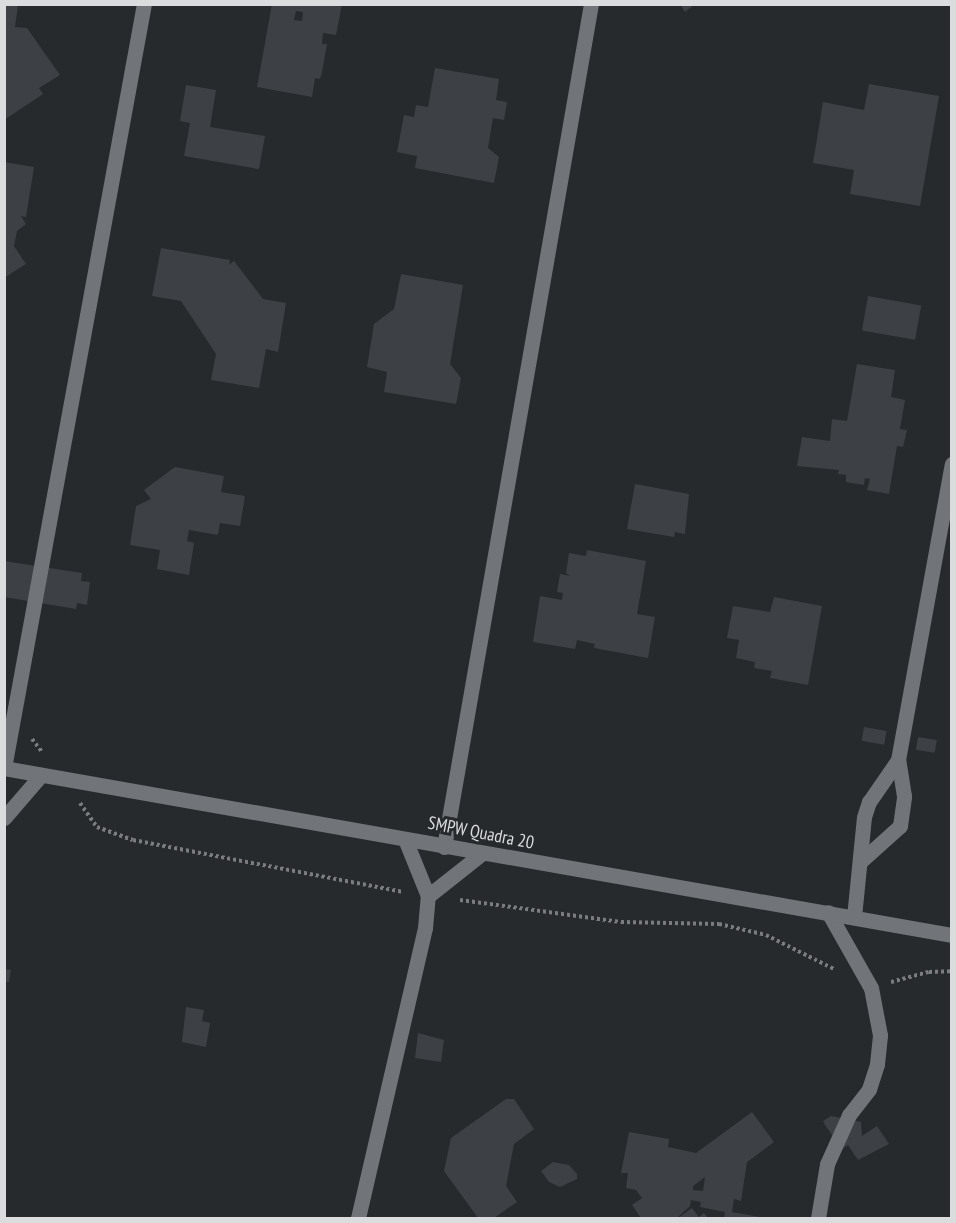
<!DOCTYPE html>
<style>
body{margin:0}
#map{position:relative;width:956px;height:1223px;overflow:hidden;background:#272a2d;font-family:"PT Sans Narrow",sans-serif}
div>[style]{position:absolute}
.building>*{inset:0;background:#3d4044;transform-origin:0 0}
.path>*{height:4px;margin-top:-2px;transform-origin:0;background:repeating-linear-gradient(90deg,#7a7c7f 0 3px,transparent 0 6px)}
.minor>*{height:15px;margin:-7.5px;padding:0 7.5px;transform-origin:7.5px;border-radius:7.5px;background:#717478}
.tertiary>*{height:15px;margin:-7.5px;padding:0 7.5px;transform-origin:7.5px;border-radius:7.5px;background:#717478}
span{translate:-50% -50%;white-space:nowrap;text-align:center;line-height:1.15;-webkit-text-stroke:6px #272a2d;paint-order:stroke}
.street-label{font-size:18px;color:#dadcde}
.frame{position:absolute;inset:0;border:6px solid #dadcde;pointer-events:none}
</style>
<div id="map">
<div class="building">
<i style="clip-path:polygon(evenodd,272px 4px,342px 4px,336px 35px,323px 33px,322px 44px,327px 44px,322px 72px,320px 79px,315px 78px,312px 97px,257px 87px,272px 4px,296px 11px,303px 12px,302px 21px,294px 20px,296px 11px)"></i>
<i style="clip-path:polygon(680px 4px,695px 4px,685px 12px)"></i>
<i style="clip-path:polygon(4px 5px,18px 5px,15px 27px,27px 28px,60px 75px,39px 88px,43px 94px,4px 120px)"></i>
<i style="clip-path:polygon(435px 68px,499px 79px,496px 100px,507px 102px,504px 120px,493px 118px,488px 148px,499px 157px,494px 183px,415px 168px,417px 156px,397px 152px,404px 115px,414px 117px,416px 105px,428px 107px)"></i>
<i style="clip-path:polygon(869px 84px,939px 96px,920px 206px,850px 194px,854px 170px,813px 163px,823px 102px,864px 110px)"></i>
<i style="clip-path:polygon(186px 85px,216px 90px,210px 127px,265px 136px,259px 169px,184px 156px,190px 123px,180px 121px)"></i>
<i style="clip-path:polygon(4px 162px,34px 167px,26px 217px,21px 216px,26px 224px,17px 231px,14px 246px,26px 264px,4px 278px)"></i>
<i style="clip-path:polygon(161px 248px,230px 260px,229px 265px,234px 261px,263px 299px,286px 303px,278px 352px,266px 349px,259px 388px,211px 380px,216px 354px,181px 301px,152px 296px)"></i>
<i style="clip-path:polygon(401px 274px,463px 285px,450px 364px,461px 378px,456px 404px,384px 392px,387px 372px,367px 367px,374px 324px,394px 309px)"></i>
<i style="left:868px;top:296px;width:54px;height:35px;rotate:10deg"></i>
<i style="clip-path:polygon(857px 364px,895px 370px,891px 397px,905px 400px,900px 429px,907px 430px,903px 447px,897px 446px,889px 494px,867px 490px,870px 479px,865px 478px,864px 485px,846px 482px,846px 475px,838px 474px,839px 470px,797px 466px,802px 437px,830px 441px,832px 419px,847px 421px)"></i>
<i style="clip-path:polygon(175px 467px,224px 476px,221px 492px,245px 496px,240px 526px,220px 523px,218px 535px,189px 530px,187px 541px,194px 543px,189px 575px,157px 569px,160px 550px,130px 545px,136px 506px,151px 499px,144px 490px)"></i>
<i style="clip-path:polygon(635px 484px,689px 494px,685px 534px,675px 532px,674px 537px,627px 529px)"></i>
<i style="clip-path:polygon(587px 550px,646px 561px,637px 614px,655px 617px,648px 658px,594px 648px,595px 644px,577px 640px,575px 649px,533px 642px,540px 596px,562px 600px,563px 593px,557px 592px,560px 574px,570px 576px,566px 573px,569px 553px,586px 556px)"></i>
<i style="clip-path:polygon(4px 561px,82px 573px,81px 581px,90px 582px,87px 605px,77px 603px,76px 609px,4px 597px)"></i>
<i style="clip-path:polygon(774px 597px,822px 606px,808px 685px,770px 678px,772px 671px,754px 668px,755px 662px,736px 658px,739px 640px,727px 638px,733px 606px,770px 612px)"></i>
<i style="left:864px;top:727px;width:23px;height:14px;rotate:10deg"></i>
<i style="left:918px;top:737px;width:19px;height:13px;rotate:9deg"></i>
<i style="clip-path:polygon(4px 969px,11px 970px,9px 982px,4px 981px)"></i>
<i style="clip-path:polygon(186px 1007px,204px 1010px,202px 1021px,210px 1023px,206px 1047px,182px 1042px)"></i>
<i style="clip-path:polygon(418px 1033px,444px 1040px,441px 1062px,415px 1058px)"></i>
<i style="clip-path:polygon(506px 1099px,514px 1099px,534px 1129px,514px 1144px,506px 1186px,517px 1202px,494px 1218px,478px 1218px,444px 1171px,451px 1138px)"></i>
<i style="clip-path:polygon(evenodd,752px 1112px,774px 1142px,747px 1162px,741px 1201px,734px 1199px,732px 1212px,765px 1218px,724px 1218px,725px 1212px,700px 1207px,701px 1202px,691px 1200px,690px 1206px,677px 1218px,641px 1218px,632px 1205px,642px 1198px,636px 1190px,626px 1188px,628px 1173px,621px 1173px,629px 1132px,669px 1139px,668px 1147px,696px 1153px,752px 1112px,705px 1177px,703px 1191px,693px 1190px,693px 1186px,705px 1177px)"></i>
<i style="clip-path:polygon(831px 1116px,861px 1122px,862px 1136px,877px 1126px,889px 1144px,858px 1160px,848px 1145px,842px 1149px,825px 1125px,823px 1121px)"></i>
<i style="clip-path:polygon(553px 1162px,569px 1165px,577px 1174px,577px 1179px,560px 1187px,549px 1182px,541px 1171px)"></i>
<i style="clip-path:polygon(692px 1208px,699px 1217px,704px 1213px,708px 1218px,678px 1218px)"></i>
</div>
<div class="path">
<i style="left:32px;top:739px;width:16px;rotate:52deg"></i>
<i style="left:80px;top:803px;width:29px;rotate:55deg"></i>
<i style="left:97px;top:827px;width:38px;rotate:20deg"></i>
<i style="left:133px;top:840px;width:274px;rotate:10.9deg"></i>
<i style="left:460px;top:900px;width:162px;rotate:7.8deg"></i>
<i style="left:621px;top:922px;width:98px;rotate:1.2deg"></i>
<i style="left:719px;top:924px;width:48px;rotate:13.2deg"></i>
<i style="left:766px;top:935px;width:76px;rotate:26.6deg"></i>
<i style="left:891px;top:982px;width:39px;rotate:-15deg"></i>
<i style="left:929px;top:972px;width:23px;rotate:-2deg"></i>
</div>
<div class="minor">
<i style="left:4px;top:768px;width:777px;rotate:-79.62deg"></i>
<i style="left:4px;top:818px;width:57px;rotate:-49.3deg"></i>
<i style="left:444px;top:847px;width:856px;rotate:-80.11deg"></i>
<i style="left:861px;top:861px;width:52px;rotate:-41.9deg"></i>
<i style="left:900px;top:826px;width:30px;rotate:-82deg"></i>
<i style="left:904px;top:796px;width:36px;rotate:-99deg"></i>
<i style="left:428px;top:896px;width:68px;rotate:-38.4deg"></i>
<i style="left:854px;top:917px;width:100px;rotate:-84.3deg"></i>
<i style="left:864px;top:817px;width:16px;rotate:-72deg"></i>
<i style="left:869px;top:802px;width:51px;rotate:-55.4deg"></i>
<i style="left:898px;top:760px;width:301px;rotate:-79.7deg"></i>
<i style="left:358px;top:1218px;width:298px;rotate:-77deg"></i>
<i style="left:425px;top:928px;width:32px;rotate:-85deg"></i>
<i style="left:428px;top:896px;width:61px;rotate:-112deg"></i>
<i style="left:818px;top:1218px;width:55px;rotate:-80.5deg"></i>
<i style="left:827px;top:1164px;width:54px;rotate:-65.8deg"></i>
<i style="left:849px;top:1115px;width:33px;rotate:-52deg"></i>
<i style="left:869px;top:1089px;width:26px;rotate:-72deg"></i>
<i style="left:877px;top:1064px;width:29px;rotate:-84deg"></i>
<i style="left:880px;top:1035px;width:48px;rotate:-100.8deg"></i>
<i style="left:871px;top:988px;width:87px;rotate:-119.5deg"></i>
</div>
<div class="tertiary">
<i style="left:4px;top:768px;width:963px;rotate:9.99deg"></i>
</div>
<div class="street-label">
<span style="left:481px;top:833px;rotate:11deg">SMPW Quadra 20</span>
</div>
<div class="frame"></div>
</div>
